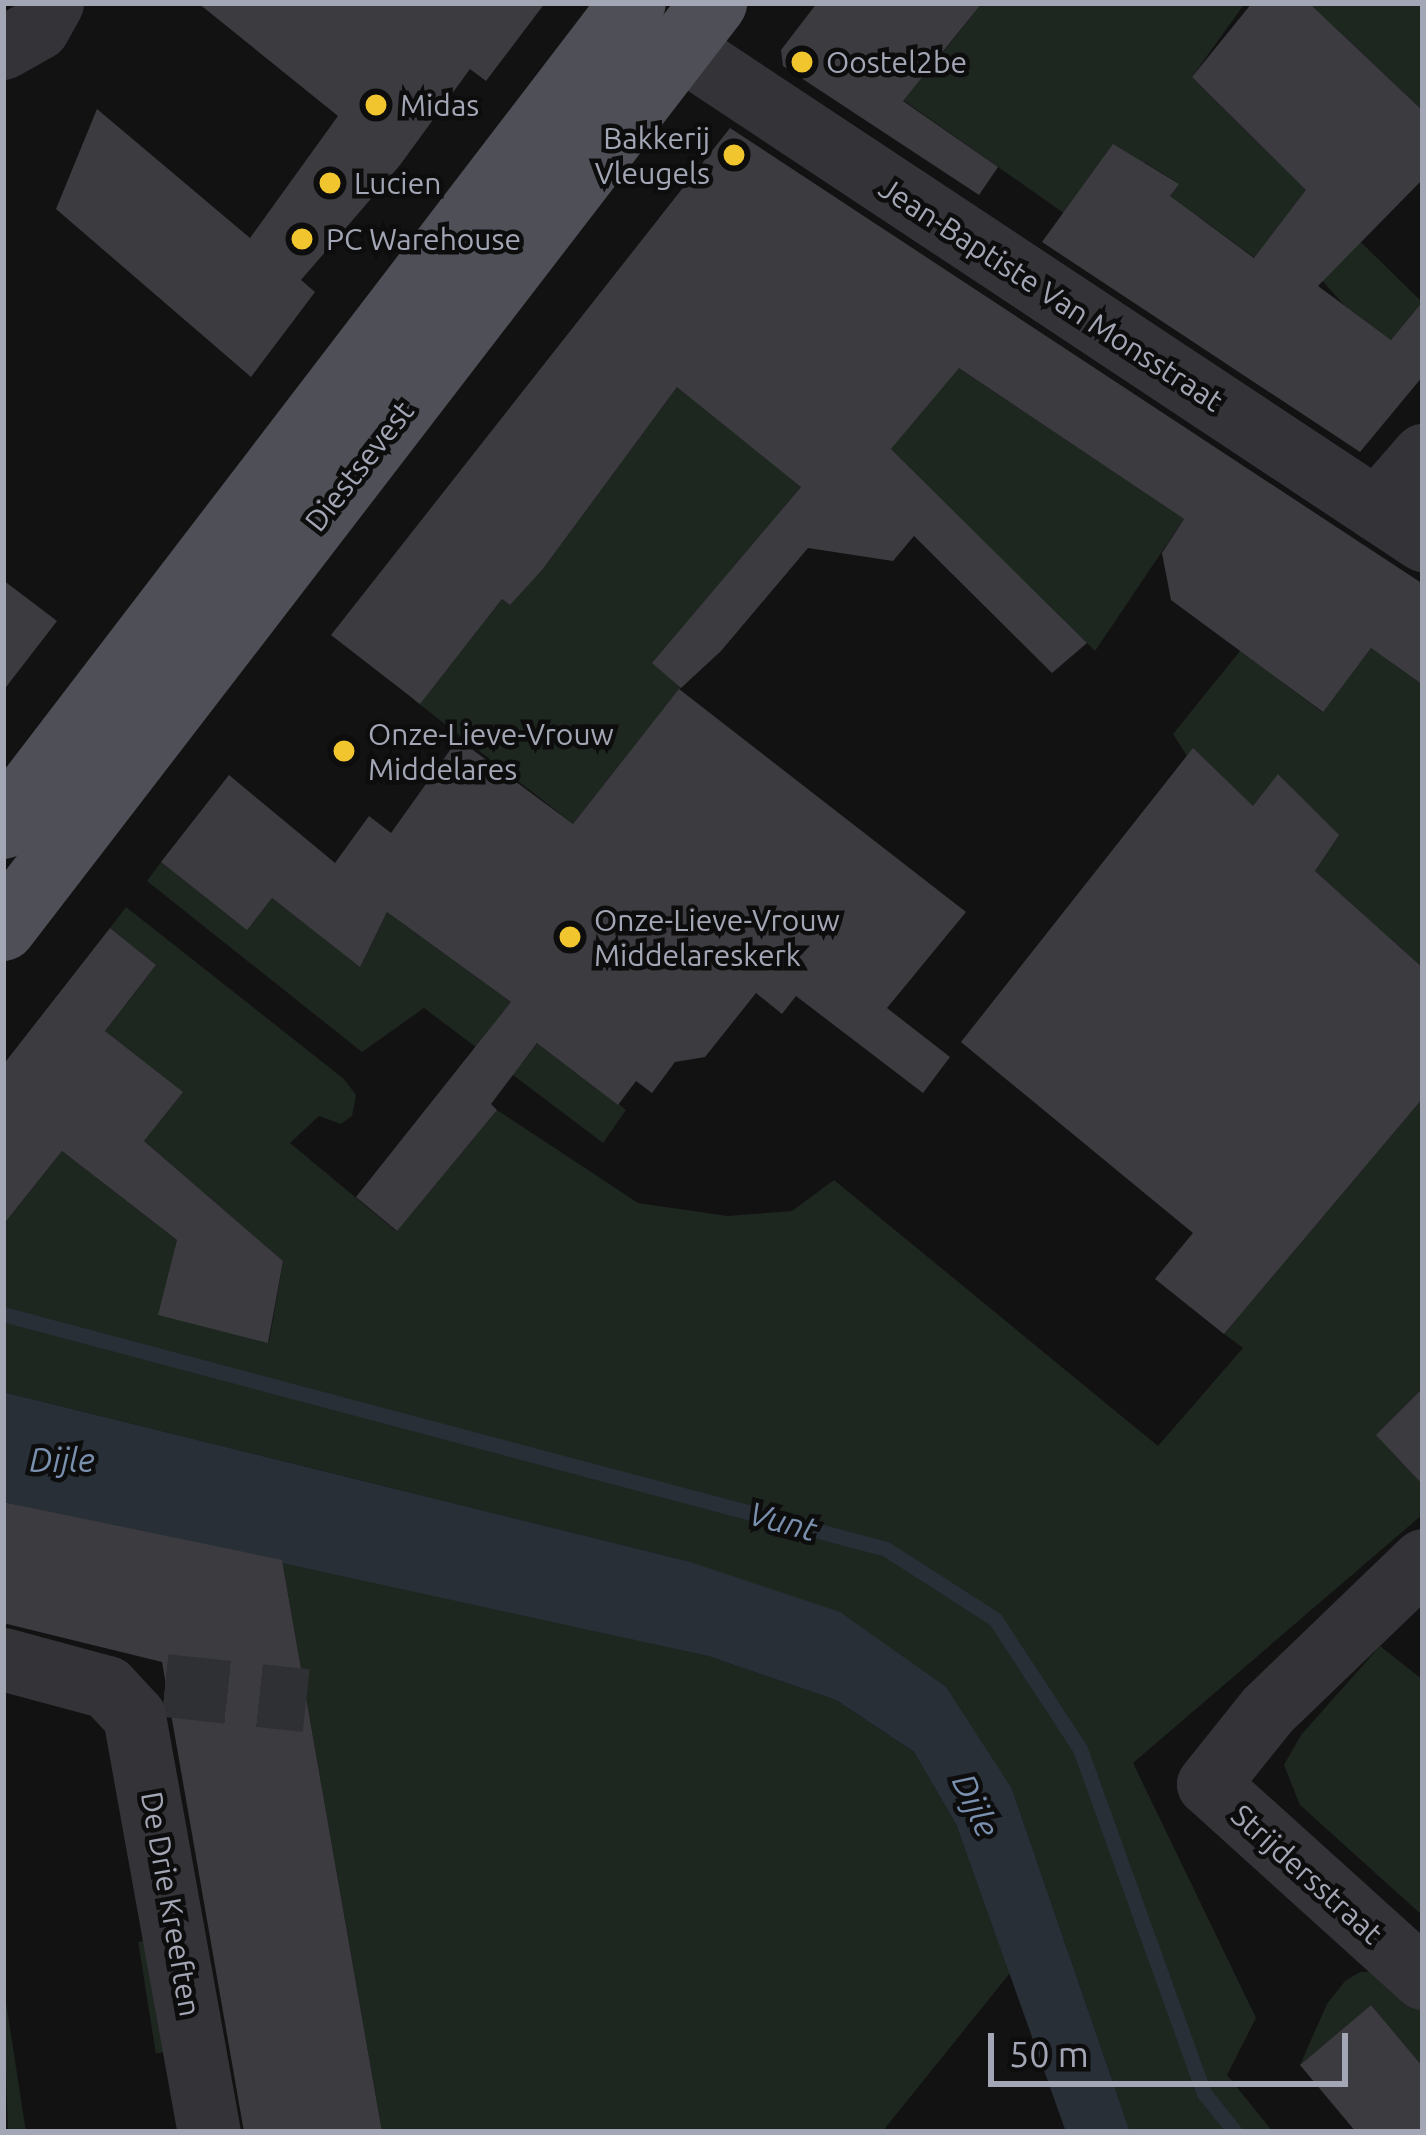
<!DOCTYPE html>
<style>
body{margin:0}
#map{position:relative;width:1426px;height:2135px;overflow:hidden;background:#121213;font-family:Ubuntu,sans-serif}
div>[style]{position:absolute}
.green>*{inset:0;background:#1e2620;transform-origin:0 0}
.water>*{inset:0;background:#282f37}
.stream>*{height:15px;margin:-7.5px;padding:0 7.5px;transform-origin:7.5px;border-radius:7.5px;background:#282f37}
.building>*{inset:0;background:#3c3c40}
.minor-tunnel>*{height:63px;margin-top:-31.5px;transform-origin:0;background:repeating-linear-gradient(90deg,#2f3033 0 63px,transparent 0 95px)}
.minor>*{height:63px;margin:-31.5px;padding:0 31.5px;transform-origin:31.5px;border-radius:31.5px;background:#333338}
.major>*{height:66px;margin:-33px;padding:0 33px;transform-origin:33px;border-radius:33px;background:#4f5057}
.dots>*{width:33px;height:33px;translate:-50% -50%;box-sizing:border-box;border:6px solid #0d0d0e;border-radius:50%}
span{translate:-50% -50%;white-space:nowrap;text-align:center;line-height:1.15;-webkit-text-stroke:9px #0d0d0e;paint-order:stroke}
.poi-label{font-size:30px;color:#a3a6b4}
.left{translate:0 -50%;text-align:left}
.right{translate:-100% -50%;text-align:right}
.street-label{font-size:30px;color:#a3a6b4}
.water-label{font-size:33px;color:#7a90af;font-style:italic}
.frame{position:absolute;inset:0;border:6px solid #a3a6b4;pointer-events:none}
.scale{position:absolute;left:988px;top:2033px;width:360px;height:54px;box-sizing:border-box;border:6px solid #a3a6b4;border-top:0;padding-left:15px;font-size:36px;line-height:42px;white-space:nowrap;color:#a3a6b4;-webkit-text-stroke:9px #0d0d0e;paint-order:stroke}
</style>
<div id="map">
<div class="green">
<i style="clip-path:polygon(982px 3px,1245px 3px,1192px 77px,1422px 302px,1391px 340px,1345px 306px,1302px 258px,1255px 258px,1200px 218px,1158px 214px,1178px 183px,1145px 163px,1065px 214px,883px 86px,929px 70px)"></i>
<i style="clip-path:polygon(1309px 3px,1423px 3px,1423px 111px)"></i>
<i style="clip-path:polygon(evenodd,749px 290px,869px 379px,788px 475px,801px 487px,653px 663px,681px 688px,573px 824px,414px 700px,440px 663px,448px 668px,502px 599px,510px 605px,542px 569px,749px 290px,752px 355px,789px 384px,744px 441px,708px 411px,752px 355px)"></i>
<i style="clip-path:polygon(958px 367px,1184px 519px,1095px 651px,891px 449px)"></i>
<i style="clip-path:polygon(1296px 626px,1265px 669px,1322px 712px,1371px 648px,1423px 685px,1423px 968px,1315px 871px,1338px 835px,1279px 775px,1249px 812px,1187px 756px,1173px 734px,1240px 651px)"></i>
<i style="clip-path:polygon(161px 862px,247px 929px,272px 898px,360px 966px,387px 912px,511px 1002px,523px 1061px,540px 1040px,626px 1110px,603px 1143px,424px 1008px,362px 1052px,147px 881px)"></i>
<i style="clip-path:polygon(126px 907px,344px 1079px,356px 1095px,352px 1116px,341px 1124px,319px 1116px,290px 1143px,396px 1231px,497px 1110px,638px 1203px,727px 1216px,792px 1211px,834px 1180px,1158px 1446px,1243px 1348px,1224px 1334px,1423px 1098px,1423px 1388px,1377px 1435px,1423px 1485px,1423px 1514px,1133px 1763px,1256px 2018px,1227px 2075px,1273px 2132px,1130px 2132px,1012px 1789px,687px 1561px,3px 1392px,3px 1225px,62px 1151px,177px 1240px,159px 1315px,269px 1342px,283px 1261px,144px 1141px,182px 1092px,105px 1031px,156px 965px,110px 928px)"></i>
<i style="clip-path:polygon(282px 1560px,708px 1656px,836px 1700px,914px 1752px,956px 1824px,1010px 1973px,882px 2132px,382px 2132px)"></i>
<i style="clip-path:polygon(1380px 1646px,1423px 1680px,1423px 1916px,1300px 1805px,1284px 1765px,1301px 1735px)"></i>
<i style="left:150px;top:1940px;width:113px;height:12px;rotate:81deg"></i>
<i style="clip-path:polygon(1383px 1971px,1423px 1998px,1423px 2067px,1371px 2005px,1300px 2065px,1327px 2004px,1345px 1981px,1360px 1972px)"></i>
<i style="clip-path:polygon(3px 1983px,26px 2132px,8px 2132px)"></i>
</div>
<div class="water">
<i style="clip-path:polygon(3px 1392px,687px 1561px,840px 1612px,946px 1687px,1012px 1789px,1130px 2132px,1066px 2132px,956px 1824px,914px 1752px,836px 1700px,708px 1656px,3px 1502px)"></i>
</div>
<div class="stream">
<i style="left:3px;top:1314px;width:914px;rotate:14.9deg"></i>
<i style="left:886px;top:1549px;width:130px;rotate:32.7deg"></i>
<i style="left:995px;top:1619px;width:155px;rotate:56.8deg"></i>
<i style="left:1080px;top:1749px;width:366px;rotate:70.2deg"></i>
<i style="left:1204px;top:2093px;width:50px;rotate:51.5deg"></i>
</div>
<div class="building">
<i style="clip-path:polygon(198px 3px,545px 3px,486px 81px,470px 69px,400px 165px,301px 280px,315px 292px,251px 377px,56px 209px,97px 109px,250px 238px,338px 116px)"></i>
<i style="clip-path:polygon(817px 3px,982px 3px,903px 101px,998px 167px,979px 195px,783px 66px,781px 50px)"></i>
<i style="clip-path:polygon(1252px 3px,1309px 3px,1423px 111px,1423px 179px,1318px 286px,1391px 340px,1423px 301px,1423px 376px,1360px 452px,1042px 242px,1113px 144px,1179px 184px,1170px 196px,1254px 258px,1306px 190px,1192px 77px)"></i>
<i style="clip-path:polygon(730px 128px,1423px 584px,1423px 685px,1371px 648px,1323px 712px,1171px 600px,1162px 553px,1184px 519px,959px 368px,891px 449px,1087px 643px,1052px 673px,914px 536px,893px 561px,808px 548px,721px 651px,681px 688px,652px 663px,801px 487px,677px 387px,542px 570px,510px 605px,502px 599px,420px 704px,331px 635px)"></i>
<i style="clip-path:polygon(3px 580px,57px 621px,3px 691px)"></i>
<i style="clip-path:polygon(679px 689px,966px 912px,887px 1008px,950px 1057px,923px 1093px,796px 996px,782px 1014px,756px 993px,705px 1057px,675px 1062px,652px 1093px,636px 1081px,618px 1105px,537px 1043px,491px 1104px,497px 1110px,397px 1231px,356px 1197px,511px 1002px,387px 912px,360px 967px,272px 898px,247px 930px,161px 862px,229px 775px,335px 863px,369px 816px,391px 833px,458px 739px,573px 824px)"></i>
<i style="clip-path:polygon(1193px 748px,1253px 806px,1278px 774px,1339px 835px,1315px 871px,1423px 968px,1423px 1098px,1224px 1334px,1155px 1279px,1193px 1233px,961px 1042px)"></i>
<i style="clip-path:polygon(110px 928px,156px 965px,105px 1031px,183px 1092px,144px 1141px,283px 1261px,268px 1343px,158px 1315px,177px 1240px,62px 1151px,3px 1225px,3px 1065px)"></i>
<i style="clip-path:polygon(1423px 1388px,1423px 1485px,1376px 1435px)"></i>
<i style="clip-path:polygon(3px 1502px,282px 1560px,382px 2132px,244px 2132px,162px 1662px,3px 1623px)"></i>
<i style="clip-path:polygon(1371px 2005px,1423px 2067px,1423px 2132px,1356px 2132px,1300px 2065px)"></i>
</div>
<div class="minor-tunnel">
<i style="left:165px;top:1685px;width:142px;rotate:6.1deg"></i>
</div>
<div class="minor">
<i style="left:679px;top:47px;width:893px;rotate:33.53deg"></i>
<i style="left:3px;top:48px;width:40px;rotate:-29.7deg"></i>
<i style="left:38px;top:28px;width:29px;rotate:-61deg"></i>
<i style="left:1376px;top:509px;width:72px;rotate:-49deg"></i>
<i style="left:1423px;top:1560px;width:215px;rotate:136.1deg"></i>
<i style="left:1268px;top:1709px;width:96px;rotate:128.7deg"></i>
<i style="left:1208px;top:1784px;width:290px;rotate:42.1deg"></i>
<i style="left:3px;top:1659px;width:108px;rotate:15.1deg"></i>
<i style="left:107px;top:1687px;width:40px;rotate:47deg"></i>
<i style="left:134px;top:1716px;width:423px;rotate:79.8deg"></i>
</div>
<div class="major">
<i style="left:3px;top:826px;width:1036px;rotate:-52.57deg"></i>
<i style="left:3px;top:928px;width:1167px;rotate:-52.45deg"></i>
</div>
<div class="dots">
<i style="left:802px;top:62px;background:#f0c52d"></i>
<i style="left:376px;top:105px;background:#f0c52d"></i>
<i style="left:734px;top:155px;background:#f0c52d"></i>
<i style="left:330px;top:183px;background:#f0c52d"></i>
<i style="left:302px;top:239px;background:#f0c52d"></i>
<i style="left:344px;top:751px;background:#f0c52d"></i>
<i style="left:570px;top:937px;background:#f0c52d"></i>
</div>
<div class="poi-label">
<span class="left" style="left:826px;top:62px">Oostel2be</span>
<span class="left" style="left:400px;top:105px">Midas</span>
<span class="right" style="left:710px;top:155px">Bakkerij<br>Vleugels</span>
<span class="left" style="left:354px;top:183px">Lucien</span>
<span class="left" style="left:326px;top:239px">PC Warehouse</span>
<span class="left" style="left:368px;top:751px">Onze-Lieve-Vrouw<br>Middelares</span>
<span class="left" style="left:594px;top:937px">Onze-Lieve-Vrouw<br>Middelareskerk</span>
</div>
<div class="street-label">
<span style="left:1051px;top:294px;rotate:33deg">Jean-Baptiste Van Monsstraat</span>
<span style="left:359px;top:466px;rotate:-52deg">Diestsevest</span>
<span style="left:1307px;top:1874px;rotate:42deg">Strijdersstraat</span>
<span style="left:171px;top:1904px;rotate:80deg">De Drie Kreeften</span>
</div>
<div class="water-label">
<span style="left:62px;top:1460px">Dijle</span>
<span style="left:783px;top:1521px;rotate:15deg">Vunt</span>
<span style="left:976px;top:1805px;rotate:65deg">Dijle</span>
</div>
<div class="frame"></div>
<div class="scale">50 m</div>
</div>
